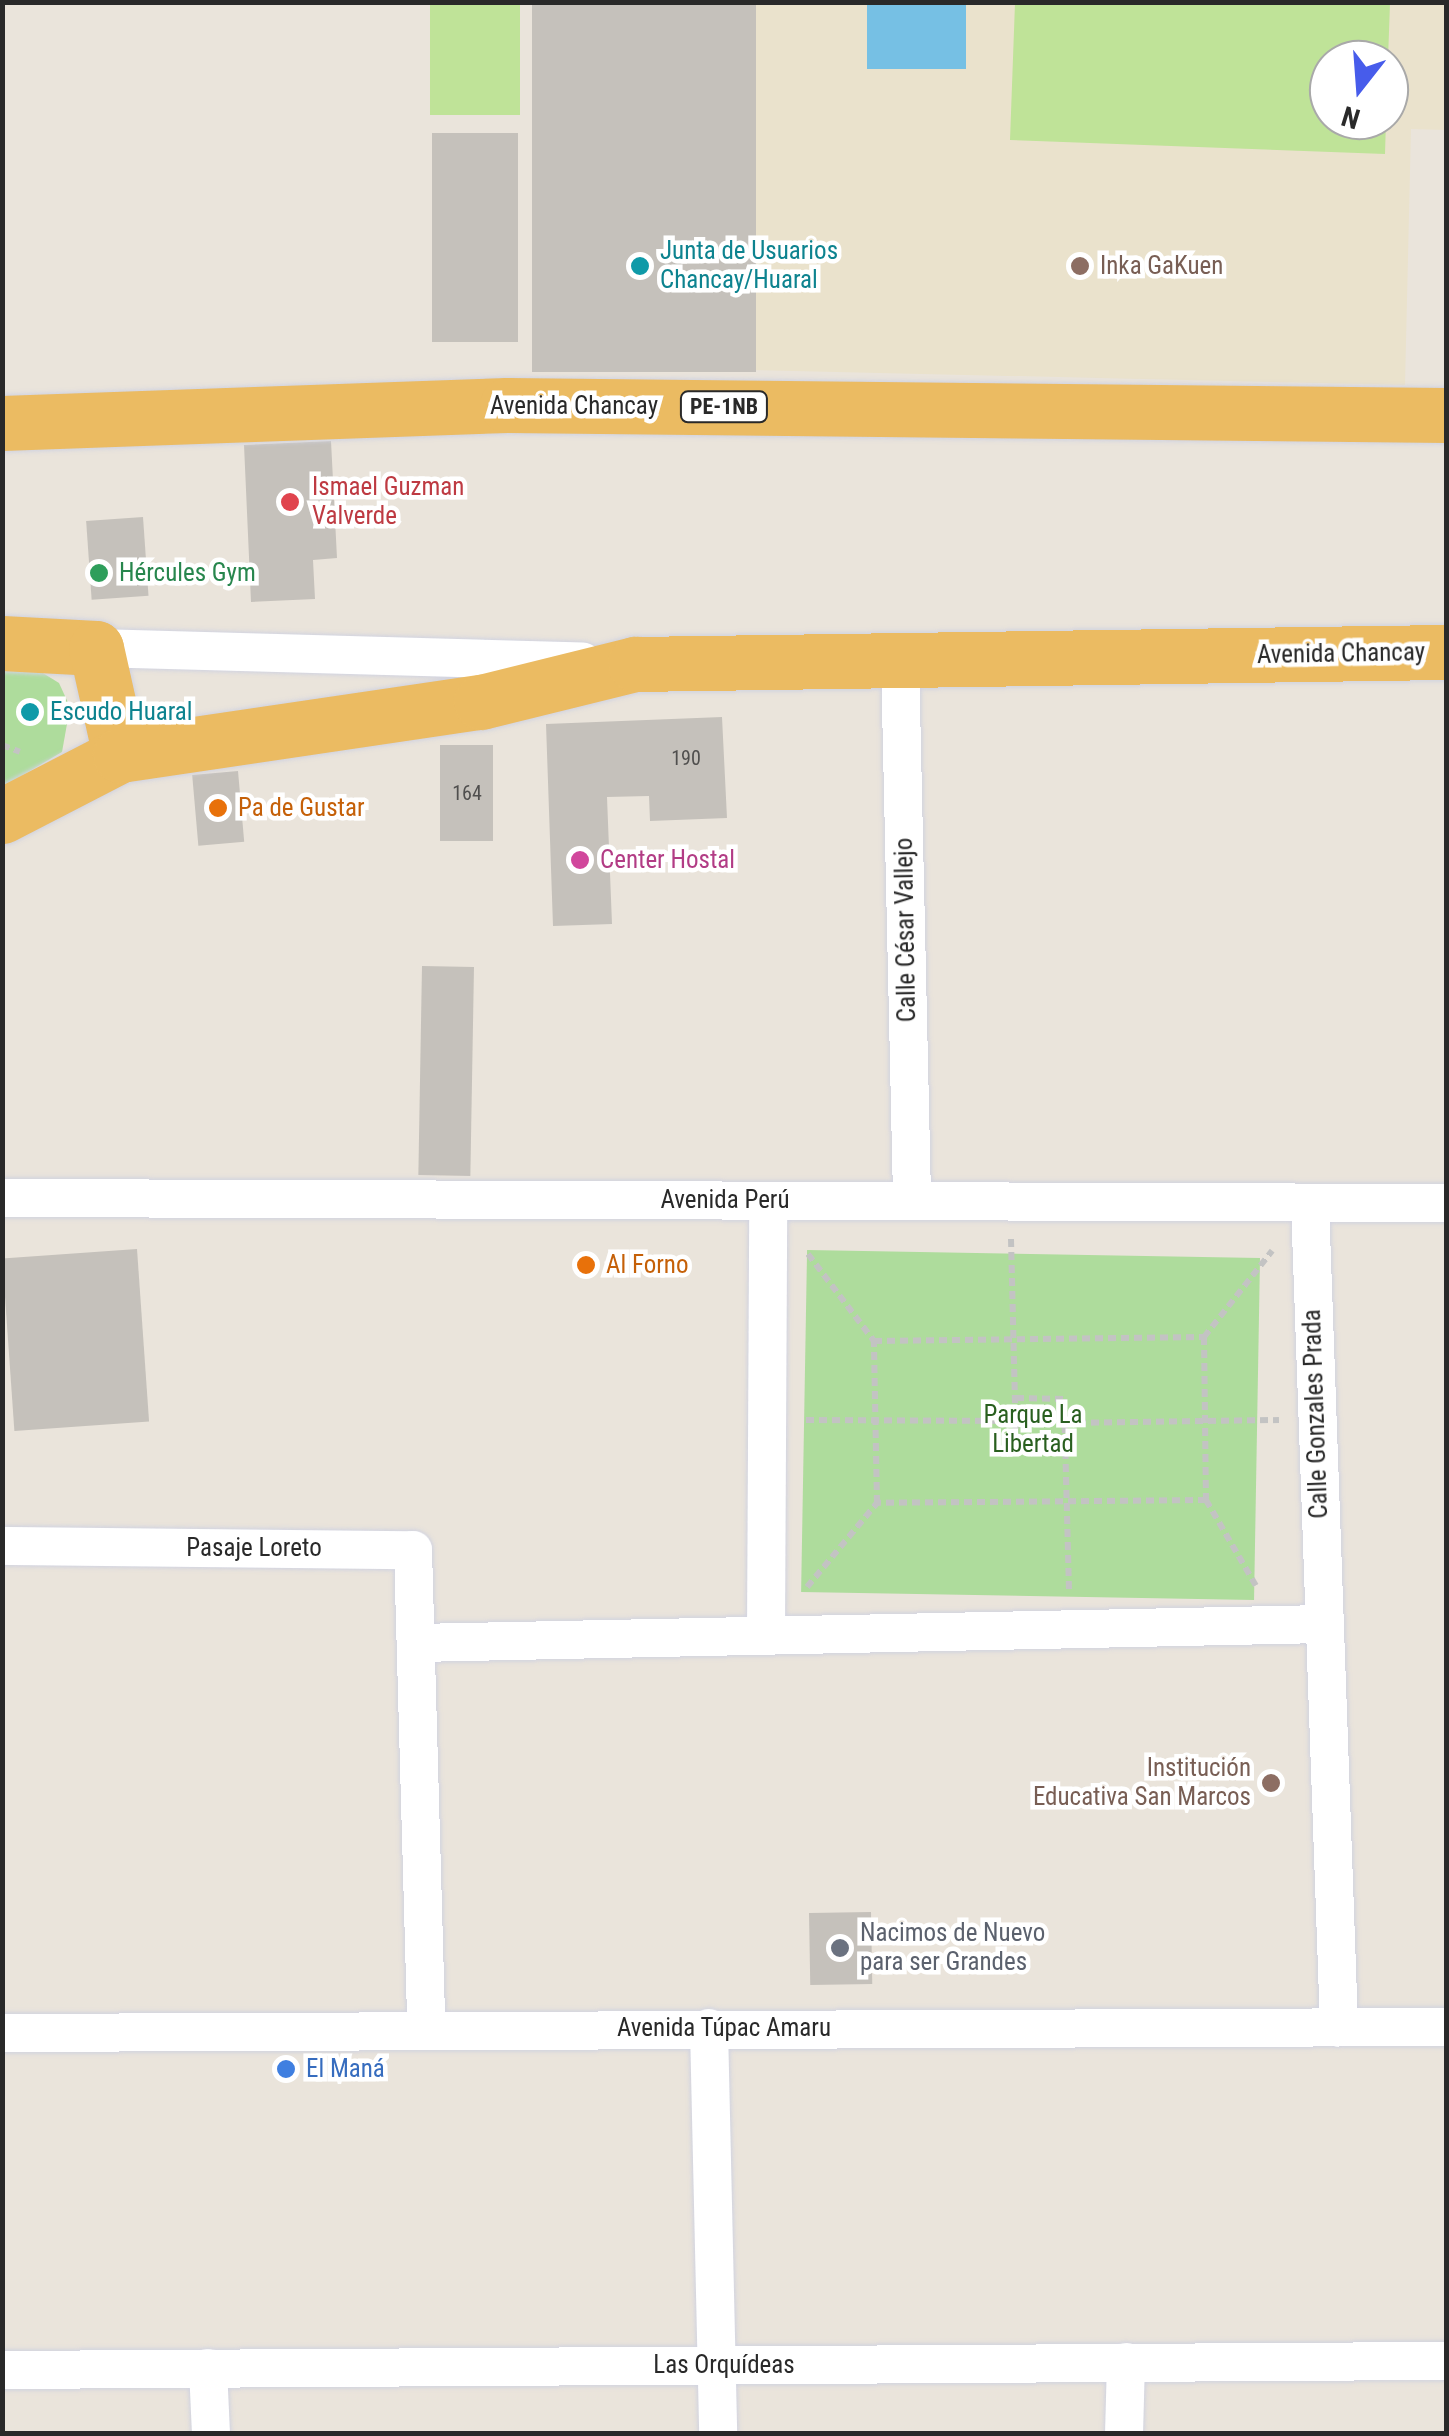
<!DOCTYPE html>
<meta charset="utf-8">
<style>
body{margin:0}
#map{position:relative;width:1449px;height:2436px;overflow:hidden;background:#eae4db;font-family:"Roboto Condensed",sans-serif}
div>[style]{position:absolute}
.education>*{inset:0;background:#eae2cc}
.green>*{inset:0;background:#aedc9c;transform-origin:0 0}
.pitch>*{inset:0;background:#bfe398;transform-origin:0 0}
.water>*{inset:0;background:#76c0e4;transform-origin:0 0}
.building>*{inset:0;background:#c5c1bb;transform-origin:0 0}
.path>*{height:6px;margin-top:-3px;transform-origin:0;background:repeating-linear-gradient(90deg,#c3c3c3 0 8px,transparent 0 13px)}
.roads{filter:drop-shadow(0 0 2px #d1d3e0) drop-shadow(0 0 2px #d1d3e0)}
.minor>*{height:38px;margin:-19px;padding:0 19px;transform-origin:19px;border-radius:19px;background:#fff}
.trunk>*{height:55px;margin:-27.5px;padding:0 27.5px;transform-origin:27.5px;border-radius:27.5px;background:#ebbb62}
.dots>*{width:28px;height:28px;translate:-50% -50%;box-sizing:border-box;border:5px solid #fff;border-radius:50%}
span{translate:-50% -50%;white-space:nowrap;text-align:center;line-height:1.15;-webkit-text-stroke:9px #fff;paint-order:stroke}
.number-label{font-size:20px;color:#504f4e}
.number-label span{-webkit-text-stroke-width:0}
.shield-label span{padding:2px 8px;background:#fff;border:2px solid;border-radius:8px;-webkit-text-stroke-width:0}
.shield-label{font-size:22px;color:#292929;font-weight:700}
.culture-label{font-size:25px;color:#0d838f}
.left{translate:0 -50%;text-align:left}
.education-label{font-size:25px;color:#785e54}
.right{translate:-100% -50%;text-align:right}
.street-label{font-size:25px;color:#292929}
.health-label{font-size:25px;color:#be3a42}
.leisure-label{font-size:25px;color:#27864d}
.food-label{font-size:25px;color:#c56008}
.hotel-label{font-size:25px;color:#b23c85}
.park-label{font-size:25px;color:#295f1f}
.worship-label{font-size:25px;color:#5b616d}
.shop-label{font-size:25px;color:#366cbe}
.frame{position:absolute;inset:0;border:5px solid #292929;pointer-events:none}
.north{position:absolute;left:1309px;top:40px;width:100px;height:100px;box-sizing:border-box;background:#fff;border:2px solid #a9a9a9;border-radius:50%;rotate:197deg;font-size:28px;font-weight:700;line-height:40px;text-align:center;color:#292929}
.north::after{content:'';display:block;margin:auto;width:35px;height:45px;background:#475ceb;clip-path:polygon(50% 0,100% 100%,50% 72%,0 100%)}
</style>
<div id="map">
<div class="education">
<i style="clip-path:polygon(evenodd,756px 3px,1446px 3px,1446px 130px,1411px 129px,1405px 385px,749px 370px,756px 3px,1329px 60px,1389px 60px,1389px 120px,1329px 120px,1329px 60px)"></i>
</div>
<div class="green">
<i style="clip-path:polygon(2px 664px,38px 670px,59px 683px,70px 707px,62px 752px,3px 787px)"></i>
<i style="left:1260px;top:1258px;width:342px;height:453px;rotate:91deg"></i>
</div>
<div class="pitch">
<i style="left:430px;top:3px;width:90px;height:112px"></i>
<i style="clip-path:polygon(1015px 3px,1390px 3px,1388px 60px,1329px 60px,1329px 120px,1386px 120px,1385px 154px,1010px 140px)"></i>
</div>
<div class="water">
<i style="left:867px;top:3px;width:99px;height:66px"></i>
</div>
<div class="building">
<i style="left:532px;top:2px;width:224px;height:370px"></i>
<i style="left:518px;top:133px;width:209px;height:86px;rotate:90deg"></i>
<i style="clip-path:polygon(331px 441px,337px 558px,313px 560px,315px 599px,251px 602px,244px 445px)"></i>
<i style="left:143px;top:517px;width:79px;height:57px;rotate:86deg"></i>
<i style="clip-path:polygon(722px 717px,727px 818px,650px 821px,649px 796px,607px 797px,612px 924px,553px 926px,546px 724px)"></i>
<i style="left:440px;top:745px;width:53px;height:96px"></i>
<i style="left:238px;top:771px;width:71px;height:46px;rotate:85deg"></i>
<i style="left:422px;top:966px;width:52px;height:209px;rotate:1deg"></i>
<i style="left:137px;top:1249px;width:173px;height:135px;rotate:86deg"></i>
<i style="left:871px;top:1912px;width:72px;height:62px;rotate:89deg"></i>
</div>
<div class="path">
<i style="left:2px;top:745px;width:19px;rotate:21deg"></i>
<i style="left:1011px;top:1239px;width:209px;rotate:88.6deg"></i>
<i style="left:1016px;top:1448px;width:50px"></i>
<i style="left:808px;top:1254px;width:109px;rotate:52.8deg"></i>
<i style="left:1204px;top:1337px;width:110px;rotate:-51.7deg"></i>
<i style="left:1016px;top:1398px;width:48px;rotate:1.2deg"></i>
<i style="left:1064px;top:1399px;width:195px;rotate:88.5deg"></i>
<i style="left:806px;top:1420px;width:209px;rotate:0.3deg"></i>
<i style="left:1065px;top:1423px;width:214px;rotate:-0.8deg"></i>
<i style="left:1206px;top:1500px;width:329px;rotate:179.5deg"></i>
<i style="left:877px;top:1503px;width:162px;rotate:-91.1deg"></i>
<i style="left:874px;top:1341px;width:330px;rotate:-0.7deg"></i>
<i style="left:1204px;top:1337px;width:163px;rotate:89.3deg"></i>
<i style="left:1206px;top:1500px;width:99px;rotate:59.8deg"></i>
<i style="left:807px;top:1587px;width:109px;rotate:-50.2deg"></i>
</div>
<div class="roads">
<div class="minor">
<i style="left:96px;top:648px;width:487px;rotate:1.6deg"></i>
<i style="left:900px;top:660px;width:539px;rotate:88.72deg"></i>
<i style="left:2px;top:1198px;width:1444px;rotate:0.2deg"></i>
<i style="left:1310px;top:1203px;width:825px;rotate:87.98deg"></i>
<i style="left:2px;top:1546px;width:411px;rotate:0.6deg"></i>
<i style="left:413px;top:1550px;width:479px;rotate:88.4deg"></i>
<i style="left:766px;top:1635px;width:434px;rotate:-89.7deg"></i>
<i style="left:417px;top:1643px;width:904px;rotate:-1.2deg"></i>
<i style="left:709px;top:2028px;width:406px;rotate:88.7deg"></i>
<i style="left:2px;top:2033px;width:1444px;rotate:-0.24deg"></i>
<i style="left:208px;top:2368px;width:66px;rotate:87.4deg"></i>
<i style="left:2px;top:2370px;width:1444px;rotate:-0.36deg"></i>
<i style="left:1124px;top:2434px;width:72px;rotate:-88.4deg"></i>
</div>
<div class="trunk">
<i style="left:2px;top:423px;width:505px;rotate:-2.04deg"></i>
<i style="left:507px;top:405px;width:939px;rotate:0.61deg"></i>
<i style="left:2px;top:643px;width:94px;rotate:3deg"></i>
<i style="left:96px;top:648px;width:110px;rotate:77.4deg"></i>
<i style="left:2px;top:816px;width:133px;rotate:-27.3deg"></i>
<i style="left:120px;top:755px;width:365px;rotate:-8.4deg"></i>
<i style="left:481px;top:702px;width:159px;rotate:-13.9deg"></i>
<i style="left:635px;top:664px;width:811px;rotate:-0.85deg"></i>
</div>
</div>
<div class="dots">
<i style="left:640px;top:266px;background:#0f9aa8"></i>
<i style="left:1080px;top:266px;background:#8d6e63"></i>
<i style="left:290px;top:502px;background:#e0444e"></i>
<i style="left:99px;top:573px;background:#2e9e5b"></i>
<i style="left:30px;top:712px;background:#0f9aa8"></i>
<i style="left:218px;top:808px;background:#e8710a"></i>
<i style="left:580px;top:860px;background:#d1479c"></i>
<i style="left:586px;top:1265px;background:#e8710a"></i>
<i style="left:1271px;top:1783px;background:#8d6e63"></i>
<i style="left:840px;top:1948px;background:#6b7280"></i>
<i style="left:286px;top:2069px;background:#3f7fe0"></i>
</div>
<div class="number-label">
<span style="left:686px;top:758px">190</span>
<span style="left:467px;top:793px">164</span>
</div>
<div class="shield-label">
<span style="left:724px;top:407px">PE-1NB</span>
</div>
<div class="culture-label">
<span class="left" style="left:660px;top:266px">Junta de Usuarios<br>Chancay/Huaral</span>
<span class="left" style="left:50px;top:712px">Escudo Huaral</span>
</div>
<div class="education-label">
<span class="left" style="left:1100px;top:266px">Inka GaKuen</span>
<span class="right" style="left:1251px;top:1783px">Institución<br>Educativa San Marcos</span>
</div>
<div class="street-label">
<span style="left:574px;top:406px">Avenida Chancay</span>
<span style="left:1341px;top:654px;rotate:-1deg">Avenida Chancay</span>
<span style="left:906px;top:930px;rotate:-91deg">Calle César Vallejo</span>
<span style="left:725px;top:1200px">Avenida Perú</span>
<span style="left:1316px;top:1414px;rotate:-92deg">Calle Gonzales Prada</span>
<span style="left:254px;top:1548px">Pasaje Loreto</span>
<span style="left:724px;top:2028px">Avenida Túpac Amaru</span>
<span style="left:724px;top:2365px">Las Orquídeas</span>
</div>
<div class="health-label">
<span class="left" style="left:312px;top:502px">Ismael Guzman<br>Valverde</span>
</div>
<div class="leisure-label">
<span class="left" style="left:119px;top:573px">Hércules Gym</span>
</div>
<div class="food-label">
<span class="left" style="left:238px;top:808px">Pa de Gustar</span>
<span class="left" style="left:606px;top:1265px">Al Forno</span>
</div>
<div class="hotel-label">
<span class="left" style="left:600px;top:860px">Center Hostal</span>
</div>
<div class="park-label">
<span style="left:1033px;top:1430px">Parque La<br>Libertad</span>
</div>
<div class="worship-label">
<span class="left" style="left:860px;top:1948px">Nacimos de Nuevo<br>para ser Grandes</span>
</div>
<div class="shop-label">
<span class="left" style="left:306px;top:2069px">El Maná</span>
</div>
<div class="frame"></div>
<div class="north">N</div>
</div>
